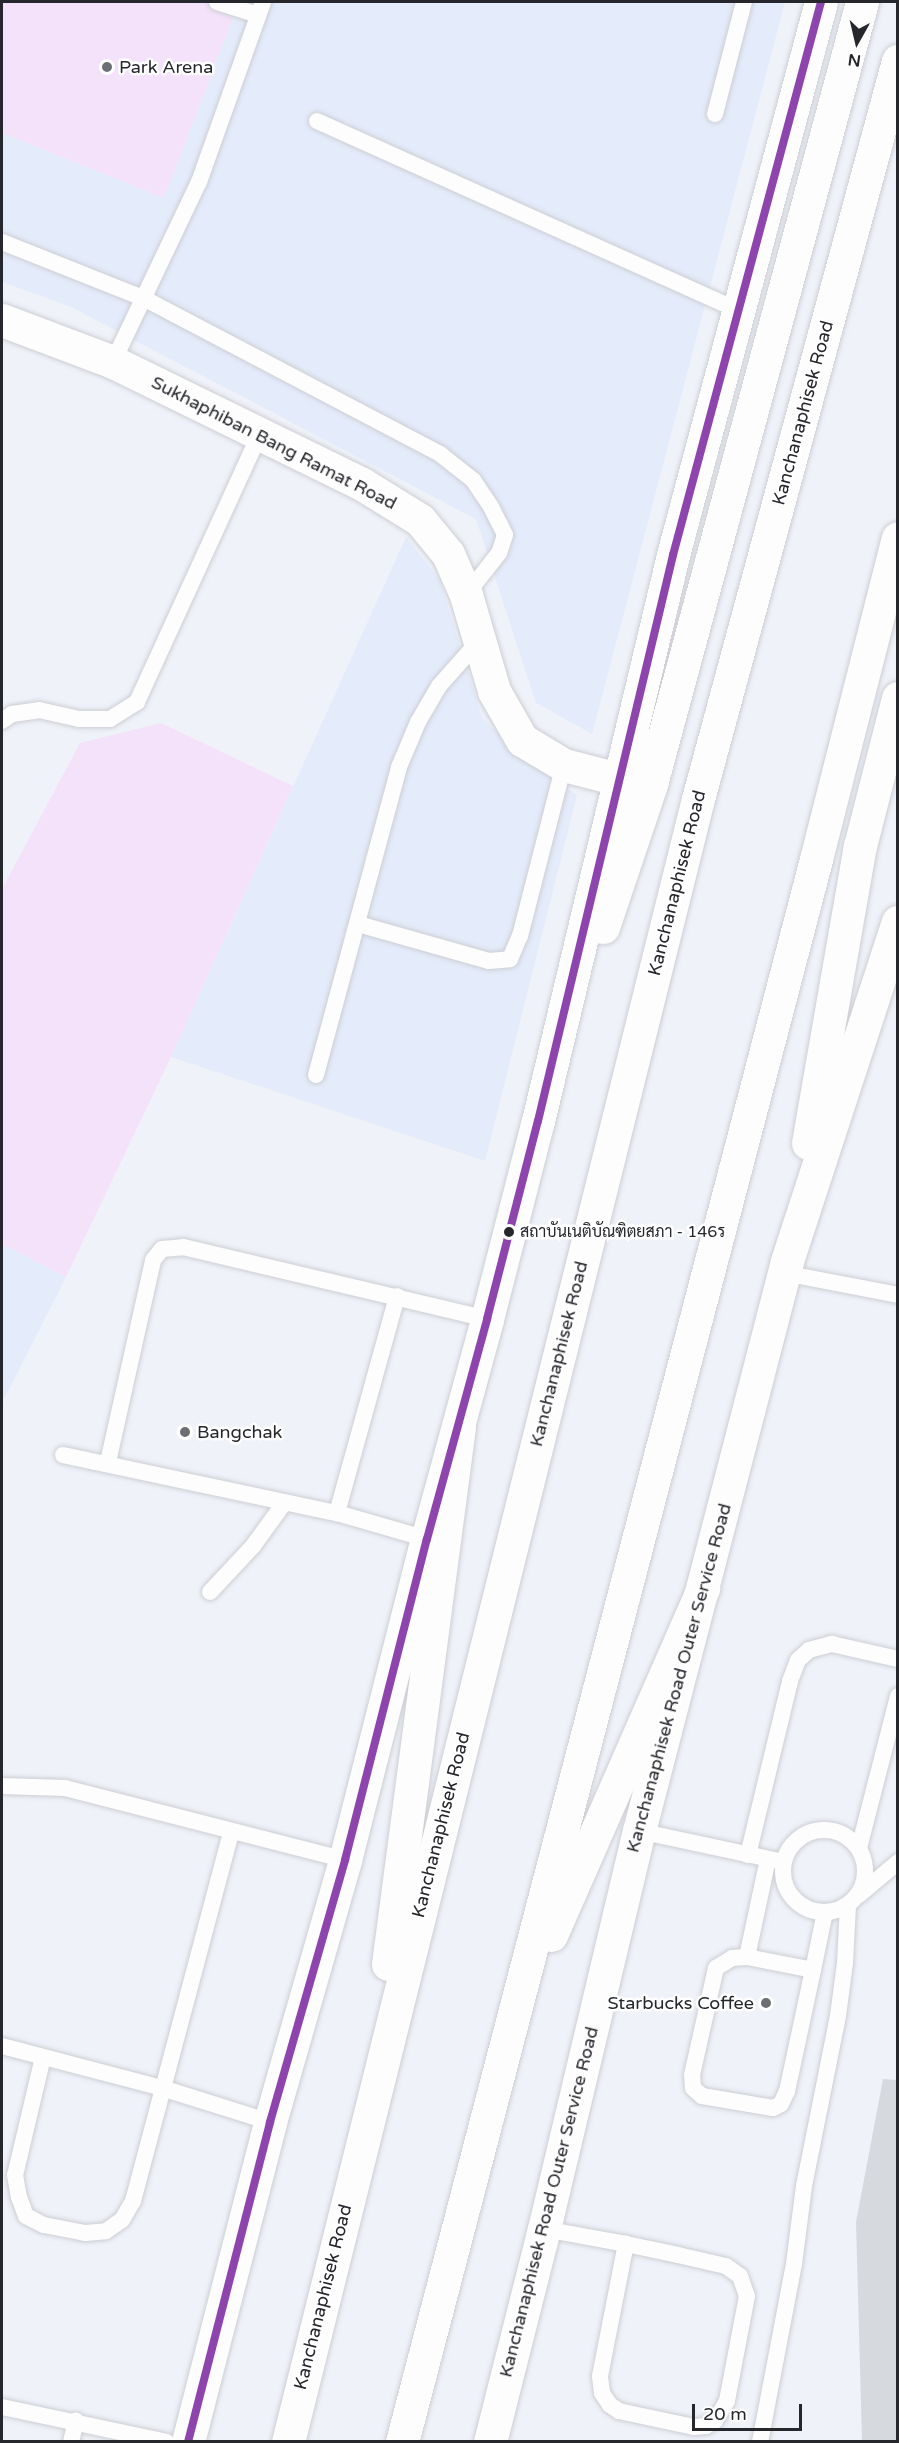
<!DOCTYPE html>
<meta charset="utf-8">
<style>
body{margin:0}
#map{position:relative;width:899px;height:2443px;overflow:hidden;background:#f0f2f9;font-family:"Varela Round",Sarabun,sans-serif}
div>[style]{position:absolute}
.built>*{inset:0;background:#e4ebfa}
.green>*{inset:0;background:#f3e2f9}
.building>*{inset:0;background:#d6dadf}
.roads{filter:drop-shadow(0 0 2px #ccced4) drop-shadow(0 0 2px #ccced4)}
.lane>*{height:16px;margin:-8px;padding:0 8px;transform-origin:8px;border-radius:8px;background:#fdfdfe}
.lane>.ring{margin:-8px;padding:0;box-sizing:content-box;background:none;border:16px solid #fdfdfe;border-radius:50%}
.secondary>*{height:33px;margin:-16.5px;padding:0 16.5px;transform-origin:16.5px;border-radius:16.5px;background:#fdfdfe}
.highway>*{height:33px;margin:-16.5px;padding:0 16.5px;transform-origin:16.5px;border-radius:16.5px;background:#fdfdfe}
.bus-1>*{height:8px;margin:-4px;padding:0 4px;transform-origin:4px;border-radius:4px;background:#8e44ad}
.dots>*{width:16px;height:16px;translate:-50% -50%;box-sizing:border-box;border:3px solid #fff;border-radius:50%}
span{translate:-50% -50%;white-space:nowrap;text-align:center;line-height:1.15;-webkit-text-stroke:5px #fff;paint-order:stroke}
.bus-label{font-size:16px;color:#25272c}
.left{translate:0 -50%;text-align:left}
.poi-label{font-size:18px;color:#25272c}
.right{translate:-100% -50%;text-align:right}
.street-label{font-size:18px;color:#25272c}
.frame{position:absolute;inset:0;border:3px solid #25272c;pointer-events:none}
.north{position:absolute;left:827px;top:12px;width:60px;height:60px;-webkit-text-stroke:4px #fff;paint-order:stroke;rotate:188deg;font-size:16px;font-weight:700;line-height:24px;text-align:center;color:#25272c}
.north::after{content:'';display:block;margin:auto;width:21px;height:27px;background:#25272c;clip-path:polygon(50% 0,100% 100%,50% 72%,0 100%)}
.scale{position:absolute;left:692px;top:2404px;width:110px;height:27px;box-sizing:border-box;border:3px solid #25272c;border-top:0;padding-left:8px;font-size:18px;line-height:21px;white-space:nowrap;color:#25272c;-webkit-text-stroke:4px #fff;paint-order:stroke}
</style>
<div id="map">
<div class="built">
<i style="clip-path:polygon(239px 2px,785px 2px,592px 734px,536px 703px,476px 519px,71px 307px,2px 282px,2px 133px,164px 198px)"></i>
<i style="clip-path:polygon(406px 537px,440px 581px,482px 718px,523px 758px,577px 795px,485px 1161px,171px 1057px)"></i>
<i style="clip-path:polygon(2px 1244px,66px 1277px,2px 1403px)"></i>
</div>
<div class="green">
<i style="clip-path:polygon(2px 2px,239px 2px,164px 198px,2px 133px)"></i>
<i style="clip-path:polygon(161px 723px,293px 786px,171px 1057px,66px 1277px,2px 1244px,2px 889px,80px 743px)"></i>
</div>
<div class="building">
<i style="clip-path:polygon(883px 2079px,897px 2080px,897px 2442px,862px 2442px,856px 2222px)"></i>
</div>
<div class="roads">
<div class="lane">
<i style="left:217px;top:2px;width:43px;rotate:17.6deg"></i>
<i style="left:715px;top:114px;width:116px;rotate:-75.5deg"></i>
<i style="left:317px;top:121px;width:464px;rotate:24.2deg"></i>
<i style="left:2px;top:242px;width:154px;rotate:21.7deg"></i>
<i style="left:145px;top:299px;width:333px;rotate:27.7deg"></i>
<i style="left:440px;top:454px;width:42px;rotate:38.2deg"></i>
<i style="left:473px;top:480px;width:32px;rotate:56deg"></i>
<i style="left:491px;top:507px;width:31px;rotate:63deg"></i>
<i style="left:505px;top:535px;width:19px;rotate:108deg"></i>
<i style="left:499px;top:553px;width:53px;rotate:128.2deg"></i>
<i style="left:113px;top:362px;width:199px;rotate:-64.5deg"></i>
<i style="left:199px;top:182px;width:191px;rotate:-70.4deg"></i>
<i style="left:2px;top:721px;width:12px;rotate:-35deg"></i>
<i style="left:12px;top:714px;width:27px;rotate:-8deg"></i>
<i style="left:39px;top:710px;width:41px;rotate:12.7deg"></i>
<i style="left:79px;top:719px;width:31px"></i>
<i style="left:110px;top:719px;width:32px;rotate:-32deg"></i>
<i style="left:137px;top:702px;width:296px;rotate:-65.4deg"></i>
<i style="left:358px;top:924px;width:136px;rotate:15.8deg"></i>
<i style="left:489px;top:961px;width:21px;rotate:-5deg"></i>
<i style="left:510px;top:959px;width:25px;rotate:-67deg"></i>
<i style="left:520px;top:936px;width:177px;rotate:-75.6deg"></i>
<i style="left:316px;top:1075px;width:319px;rotate:-74.9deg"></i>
<i style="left:399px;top:767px;width:49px;rotate:-67.1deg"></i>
<i style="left:418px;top:722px;width:42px;rotate:-59.7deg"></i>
<i style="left:439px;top:686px;width:60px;rotate:-48.4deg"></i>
<i style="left:784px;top:1273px;width:116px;rotate:10.9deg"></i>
<i style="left:63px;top:1455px;width:280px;rotate:12deg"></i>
<i style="left:337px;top:1513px;width:94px;rotate:16.1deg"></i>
<i style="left:108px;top:1462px;width:207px;rotate:-77.4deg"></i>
<i style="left:153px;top:1260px;width:14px;rotate:-51deg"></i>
<i style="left:162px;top:1249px;width:21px;rotate:-5deg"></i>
<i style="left:183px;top:1247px;width:312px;rotate:13.3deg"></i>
<i style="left:337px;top:1513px;width:225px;rotate:-74.5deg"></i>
<i style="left:210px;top:1592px;width:63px;rotate:-46.9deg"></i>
<i style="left:253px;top:1546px;width:54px;rotate:-54deg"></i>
<i style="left:2px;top:1786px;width:63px;rotate:1.8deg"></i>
<i style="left:65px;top:1788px;width:289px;rotate:14.4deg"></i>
<i class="ring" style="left:783px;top:1830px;width:66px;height:66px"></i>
<i style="left:639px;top:1831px;width:148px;rotate:12.1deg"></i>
<i style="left:859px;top:1848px;width:157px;rotate:-75.6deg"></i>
<i style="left:748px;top:1855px;width:179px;rotate:-76.4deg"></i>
<i style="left:790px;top:1681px;width:22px;rotate:-69deg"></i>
<i style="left:798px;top:1660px;width:15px;rotate:-42deg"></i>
<i style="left:809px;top:1650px;width:24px;rotate:-15deg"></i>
<i style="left:832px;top:1644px;width:68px;rotate:12.8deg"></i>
<i style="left:859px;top:1895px;width:51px;rotate:-40.2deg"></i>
<i style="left:747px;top:1957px;width:67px;rotate:11.1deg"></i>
<i style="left:813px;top:1970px;width:124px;rotate:102.1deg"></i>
<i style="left:787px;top:2091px;width:14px;rotate:115deg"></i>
<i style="left:781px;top:2104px;width:9px;rotate:153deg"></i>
<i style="left:773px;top:2108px;width:72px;rotate:-170.4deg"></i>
<i style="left:702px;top:2096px;width:12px;rotate:-138deg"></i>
<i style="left:693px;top:2088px;width:13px;rotate:-94deg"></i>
<i style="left:692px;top:2075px;width:110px;rotate:-77.4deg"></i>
<i style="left:716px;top:1968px;width:19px;rotate:-32deg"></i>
<i style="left:732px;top:1958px;width:15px;rotate:-4deg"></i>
<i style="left:747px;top:1957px;width:100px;rotate:-77.9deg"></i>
<i style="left:813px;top:1970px;width:59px;rotate:-78.3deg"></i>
<i style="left:2px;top:2046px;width:165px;rotate:14.7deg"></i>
<i style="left:162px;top:2088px;width:113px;rotate:17.5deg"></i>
<i style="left:43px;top:2057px;width:121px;rotate:103.3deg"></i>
<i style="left:15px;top:2175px;width:22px;rotate:80deg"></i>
<i style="left:19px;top:2197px;width:20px;rotate:70deg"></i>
<i style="left:26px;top:2216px;width:20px;rotate:27deg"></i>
<i style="left:44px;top:2225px;width:42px;rotate:11deg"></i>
<i style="left:85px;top:2233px;width:21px;rotate:-5deg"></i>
<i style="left:106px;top:2231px;width:19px;rotate:-35deg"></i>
<i style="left:122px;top:2220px;width:22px;rotate:-60deg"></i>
<i style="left:133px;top:2201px;width:382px;rotate:-75.1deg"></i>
<i style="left:544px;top:2229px;width:83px;rotate:10.4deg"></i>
<i style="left:626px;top:2244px;width:53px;rotate:11.9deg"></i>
<i style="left:678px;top:2255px;width:49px;rotate:12.9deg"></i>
<i style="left:726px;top:2266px;width:17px;rotate:36deg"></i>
<i style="left:740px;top:2276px;width:21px;rotate:71deg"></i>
<i style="left:747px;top:2296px;width:107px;rotate:100.8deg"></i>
<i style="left:727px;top:2401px;width:23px;rotate:121deg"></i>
<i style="left:715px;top:2421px;width:10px;rotate:151deg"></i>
<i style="left:706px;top:2426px;width:12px;rotate:175deg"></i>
<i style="left:694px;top:2427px;width:77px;rotate:-168deg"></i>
<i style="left:619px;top:2411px;width:11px;rotate:-146deg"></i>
<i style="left:610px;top:2405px;width:14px;rotate:-124deg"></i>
<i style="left:602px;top:2393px;width:17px;rotate:-97deg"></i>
<i style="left:600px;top:2376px;width:135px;rotate:-78.9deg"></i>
<i style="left:2px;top:2407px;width:168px;rotate:12deg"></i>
<i style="left:71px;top:2442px;width:22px;rotate:-77deg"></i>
<i style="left:760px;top:2442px;width:181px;rotate:-79.2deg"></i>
<i style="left:794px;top:2264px;width:79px;rotate:-82.7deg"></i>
<i style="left:804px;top:2186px;width:173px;rotate:-78.7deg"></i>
<i style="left:838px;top:2016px;width:53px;rotate:-82.5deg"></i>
<i style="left:845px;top:1963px;width:57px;rotate:-87deg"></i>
</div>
<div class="secondary">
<i style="left:2px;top:320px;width:119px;rotate:20.7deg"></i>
<i style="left:113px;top:362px;width:277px;rotate:26.1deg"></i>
<i style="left:362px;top:484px;width:68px;rotate:31.8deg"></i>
<i style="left:420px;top:520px;width:44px;rotate:50.5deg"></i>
<i style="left:448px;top:554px;width:45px;rotate:66.3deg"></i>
<i style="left:466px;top:595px;width:100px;rotate:73.7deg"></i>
<i style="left:494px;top:691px;width:56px;rotate:60.3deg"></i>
<i style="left:522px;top:740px;width:49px;rotate:30.8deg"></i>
<i style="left:564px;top:765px;width:56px;rotate:14.5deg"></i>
<i style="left:603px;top:927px;width:151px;rotate:-71.4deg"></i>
<i style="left:651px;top:784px;width:810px;rotate:-74.9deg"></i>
<i style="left:808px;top:1143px;width:302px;rotate:-80.1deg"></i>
<i style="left:860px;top:846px;width:153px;rotate:-75.6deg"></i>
<i style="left:188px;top:2442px;width:330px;rotate:-75.6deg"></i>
<i style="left:270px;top:2122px;width:273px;rotate:-74deg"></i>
<i style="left:345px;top:1860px;width:331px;rotate:-75.7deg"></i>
<i style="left:427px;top:1539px;width:228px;rotate:-74.7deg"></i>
<i style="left:487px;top:1319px;width:204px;rotate:-75.6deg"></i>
<i style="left:538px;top:1121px;width:582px;rotate:-76.58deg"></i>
<i style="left:673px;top:555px;width:572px;rotate:-75.02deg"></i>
<i style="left:490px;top:2442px;width:220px;rotate:-75.8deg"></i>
<i style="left:544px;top:2229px;width:409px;rotate:-76.6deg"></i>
<i style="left:639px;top:1831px;width:589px;rotate:-75.44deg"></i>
<i style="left:787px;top:1261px;width:357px;rotate:-71.9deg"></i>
</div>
<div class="highway">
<i style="left:551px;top:1935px;width:379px;rotate:-66.3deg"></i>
<i style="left:388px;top:1964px;width:542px;rotate:-82.47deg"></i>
<i style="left:288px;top:2442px;width:1693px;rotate:-75.99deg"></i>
<i style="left:698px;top:799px;width:765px;rotate:-74.84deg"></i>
<i style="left:402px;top:2442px;width:1636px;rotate:-75.34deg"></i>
<i style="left:816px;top:859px;width:331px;rotate:-75.7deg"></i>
</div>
</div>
<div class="bus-1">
<i style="left:188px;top:2442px;width:330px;rotate:-75.6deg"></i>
<i style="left:270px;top:2122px;width:273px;rotate:-74deg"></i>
<i style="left:345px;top:1860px;width:331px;rotate:-75.7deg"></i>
<i style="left:427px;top:1539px;width:228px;rotate:-74.7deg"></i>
<i style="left:487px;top:1319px;width:204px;rotate:-75.6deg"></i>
<i style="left:538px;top:1121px;width:582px;rotate:-76.58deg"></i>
<i style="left:673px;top:555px;width:572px;rotate:-75.02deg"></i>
</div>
<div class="dots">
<i style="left:107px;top:67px;background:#6c6e74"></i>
<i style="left:509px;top:1232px;background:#25272c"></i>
<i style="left:185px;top:1432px;background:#6c6e74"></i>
<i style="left:766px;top:2003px;background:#6c6e74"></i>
</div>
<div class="bus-label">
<span class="left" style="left:520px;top:1232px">สถาบันเนติบัณฑิตยสภา - 146ร</span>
</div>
<div class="poi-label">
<span class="left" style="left:119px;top:67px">Park Arena</span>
<span class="left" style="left:197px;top:1432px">Bangchak</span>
<span class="right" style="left:754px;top:2003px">Starbucks Coffee</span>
</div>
<div class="street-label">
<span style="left:803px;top:413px;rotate:-75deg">Kanchanaphisek Road</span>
<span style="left:274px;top:443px;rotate:27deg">Sukhaphiban Bang Ramat Road</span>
<span style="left:677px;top:883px;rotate:-76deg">Kanchanaphisek Road</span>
<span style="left:559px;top:1354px;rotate:-76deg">Kanchanaphisek Road</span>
<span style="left:679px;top:1678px;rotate:-75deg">Kanchanaphisek Road Outer Service Road</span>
<span style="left:441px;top:1825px;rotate:-76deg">Kanchanaphisek Road</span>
<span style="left:549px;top:2202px;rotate:-76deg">Kanchanaphisek Road Outer Service Road</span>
<span style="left:323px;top:2297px;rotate:-76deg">Kanchanaphisek Road</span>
</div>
<div class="frame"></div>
<div class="north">N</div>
<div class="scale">20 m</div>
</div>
